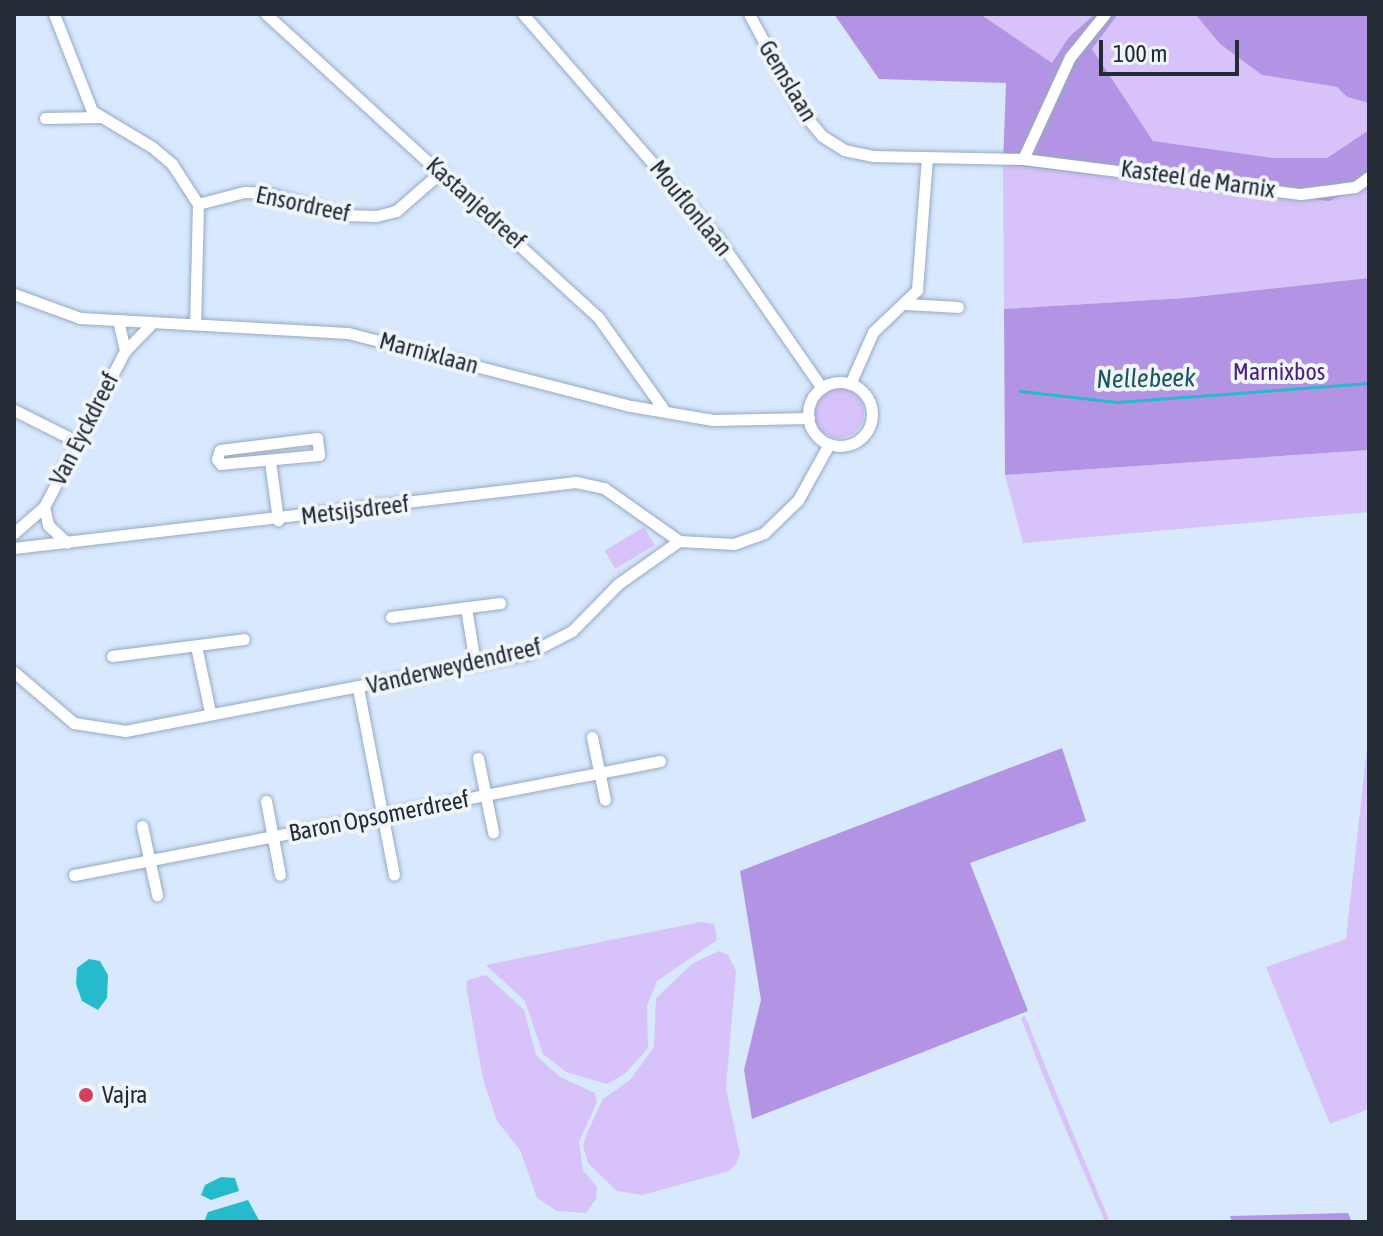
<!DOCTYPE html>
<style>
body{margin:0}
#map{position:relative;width:1383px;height:1236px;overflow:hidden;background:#d8e9fe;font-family:"Asap Condensed",sans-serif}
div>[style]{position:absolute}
.green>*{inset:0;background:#d7c2fa;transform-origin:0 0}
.round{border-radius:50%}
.forest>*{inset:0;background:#b394e4}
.water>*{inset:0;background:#26bbcc}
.stream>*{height:3px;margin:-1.5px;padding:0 1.5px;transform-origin:1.5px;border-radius:1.5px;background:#26bbcc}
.roads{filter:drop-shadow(0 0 2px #96aac3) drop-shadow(0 0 2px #96aac3)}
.minor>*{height:11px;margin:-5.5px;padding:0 5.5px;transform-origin:5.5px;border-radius:5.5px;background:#fff}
.minor>.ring{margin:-5.5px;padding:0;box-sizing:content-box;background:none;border:11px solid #fff;border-radius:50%}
.dots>*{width:22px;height:22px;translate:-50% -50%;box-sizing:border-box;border:4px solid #f0f5fa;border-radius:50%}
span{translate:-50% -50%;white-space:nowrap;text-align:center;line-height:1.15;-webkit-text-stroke:8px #f0f5fa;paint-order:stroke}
.street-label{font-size:24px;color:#232b35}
.park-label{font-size:24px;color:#4e217e}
.poi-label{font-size:24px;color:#232b35}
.left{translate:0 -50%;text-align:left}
.water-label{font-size:26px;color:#1c555c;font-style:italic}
.frame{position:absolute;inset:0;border:16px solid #232b35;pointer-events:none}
.scale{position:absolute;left:1099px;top:40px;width:140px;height:36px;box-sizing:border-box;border:4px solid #232b35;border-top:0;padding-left:10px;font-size:24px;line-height:28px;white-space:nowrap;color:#232b35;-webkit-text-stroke:6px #f0f5fa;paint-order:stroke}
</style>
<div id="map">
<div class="green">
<i style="clip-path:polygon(980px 14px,1095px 14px,1069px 37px,1053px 64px)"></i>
<i style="clip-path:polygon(1118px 14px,1195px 14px,1220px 44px,1262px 75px,1337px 87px,1347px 97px,1369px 103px,1369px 130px,1327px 158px,1273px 158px,1153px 141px,1092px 49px)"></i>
<i style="clip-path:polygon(1003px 164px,1369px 183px,1369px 278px,1185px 298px,1004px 309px)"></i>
<i class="round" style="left:814px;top:388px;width:50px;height:50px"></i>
<i style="clip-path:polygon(1369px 450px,1369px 512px,1023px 543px,1005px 475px)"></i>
<i style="left:644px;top:527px;width:21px;height:46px;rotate:59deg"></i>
<i style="clip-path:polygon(1369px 729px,1369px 1109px,1330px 1124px,1266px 967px,1346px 939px)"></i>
<i style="clip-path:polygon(701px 922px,714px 924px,717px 940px,657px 981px,647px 1006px,648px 1048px,626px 1073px,607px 1084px,566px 1072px,543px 1054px,525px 1001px,486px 965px)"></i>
<i style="clip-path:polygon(719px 951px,728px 955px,736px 971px,726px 1088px,740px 1154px,736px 1164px,729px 1171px,642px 1195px,617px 1191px,588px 1163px,583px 1146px,587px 1133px,603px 1099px,630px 1080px,654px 1047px,656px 998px,693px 963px)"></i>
<i style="clip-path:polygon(486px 975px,524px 1010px,536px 1055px,560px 1077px,595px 1093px,597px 1102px,579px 1142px,583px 1170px,597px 1187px,596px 1199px,586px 1213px,557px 1211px,537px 1198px,520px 1150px,497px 1121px,483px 1079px,466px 986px,468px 980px)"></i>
<i style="clip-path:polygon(1025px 1016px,1050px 1078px,1110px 1222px,1105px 1222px,1045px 1080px,1021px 1018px)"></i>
</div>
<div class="forest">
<i style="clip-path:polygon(834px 14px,980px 14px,1052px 63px,1069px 37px,1095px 14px,1118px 14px,1092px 49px,1153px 141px,1273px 158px,1327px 158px,1369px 130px,1369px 183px,1329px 201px,1003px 164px,1006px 83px,879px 79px)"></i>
<i style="clip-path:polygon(1195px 14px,1369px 14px,1369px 103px,1347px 97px,1337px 87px,1262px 75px,1220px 44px)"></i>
<i style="clip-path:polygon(1369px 278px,1369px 450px,1005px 475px,1004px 309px,1185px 298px)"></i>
<i style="clip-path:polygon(1062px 748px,1086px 821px,970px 863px,1028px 1011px,752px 1119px,744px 1070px,761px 1000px,740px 871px)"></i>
<i style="clip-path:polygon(1348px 1213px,1352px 1222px,1232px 1222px,1230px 1216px)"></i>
</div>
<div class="water">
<i style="clip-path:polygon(89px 959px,100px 961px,108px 975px,107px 998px,98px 1010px,82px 1001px,76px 984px,77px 968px)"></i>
<i style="clip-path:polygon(221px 1177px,235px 1178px,239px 1191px,211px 1200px,201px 1195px,205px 1185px)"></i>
<i style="clip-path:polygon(248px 1200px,260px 1222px,204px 1222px,208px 1212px)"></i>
</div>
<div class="stream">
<i style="left:1020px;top:391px;width:98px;rotate:6.5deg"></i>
<i style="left:1117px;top:402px;width:253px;rotate:-4.3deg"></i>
</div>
<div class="roads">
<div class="minor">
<i style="left:54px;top:14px;width:104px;rotate:68.6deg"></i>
<i style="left:92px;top:111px;width:70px;rotate:31deg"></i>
<i style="left:152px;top:147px;width:26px;rotate:40deg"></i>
<i style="left:172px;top:164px;width:48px;rotate:57deg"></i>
<i style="left:198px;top:204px;width:119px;rotate:91.4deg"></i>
<i style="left:266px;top:14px;width:449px;rotate:42.4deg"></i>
<i style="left:598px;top:317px;width:114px;rotate:54.6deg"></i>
<i style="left:523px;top:14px;width:296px;rotate:49deg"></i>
<i style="left:717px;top:237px;width:184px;rotate:55.2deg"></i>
<i style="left:749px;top:14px;width:111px;rotate:61.6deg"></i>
<i style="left:802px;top:112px;width:31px;rotate:50deg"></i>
<i style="left:822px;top:136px;width:26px;rotate:32deg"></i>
<i style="left:844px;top:150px;width:30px;rotate:12deg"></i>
<i style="left:873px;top:156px;width:150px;rotate:1.1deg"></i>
<i style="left:1023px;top:159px;width:280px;rotate:7.2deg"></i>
<i style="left:1301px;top:194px;width:54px;rotate:-7.4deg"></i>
<i style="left:1355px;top:187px;width:17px;rotate:-36deg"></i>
<i style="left:45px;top:118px;width:55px;rotate:-1deg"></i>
<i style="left:1023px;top:159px;width:112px;rotate:-65.3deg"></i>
<i style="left:1070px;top:57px;width:55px;rotate:-50.9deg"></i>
<i style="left:198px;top:204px;width:48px;rotate:-14.6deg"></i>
<i style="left:244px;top:192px;width:23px;rotate:2deg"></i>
<i style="left:267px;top:193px;width:82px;rotate:15.6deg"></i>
<i style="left:346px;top:215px;width:30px;rotate:2deg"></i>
<i style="left:376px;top:216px;width:21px;rotate:-14deg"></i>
<i style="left:396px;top:211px;width:61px;rotate:-41deg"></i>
<i style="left:14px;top:294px;width:70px;rotate:20deg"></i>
<i style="left:80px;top:318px;width:268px;rotate:3.2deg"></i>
<i style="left:348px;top:333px;width:292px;rotate:14.5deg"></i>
<i style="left:631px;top:406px;width:83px;rotate:9.7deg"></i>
<i style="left:713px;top:420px;width:96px;rotate:-1.2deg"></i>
<i style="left:907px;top:304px;width:51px;rotate:3.4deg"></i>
<i style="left:118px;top:320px;width:32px;rotate:77deg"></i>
<i class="ring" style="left:808px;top:382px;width:53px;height:53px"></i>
<i style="left:850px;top:384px;width:57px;rotate:-66.1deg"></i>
<i style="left:873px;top:332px;width:61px;rotate:-43.7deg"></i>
<i style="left:917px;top:290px;width:133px;rotate:-85.7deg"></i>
<i style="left:14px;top:410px;width:72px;rotate:26.6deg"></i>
<i style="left:317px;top:438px;width:17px;rotate:83deg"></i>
<i style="left:319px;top:455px;width:98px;rotate:174.8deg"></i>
<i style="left:221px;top:464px;width:6px;rotate:-129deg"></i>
<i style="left:217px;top:459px;width:9px;rotate:-72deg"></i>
<i style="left:220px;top:450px;width:98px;rotate:-7.1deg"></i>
<i style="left:270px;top:461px;width:60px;rotate:82.3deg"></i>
<i style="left:44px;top:507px;width:18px;rotate:77deg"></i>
<i style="left:48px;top:525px;width:26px;rotate:43deg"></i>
<i style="left:14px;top:533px;width:40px;rotate:-41deg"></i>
<i style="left:44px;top:507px;width:176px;rotate:-62.6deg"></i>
<i style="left:125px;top:351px;width:39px;rotate:-46deg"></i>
<i style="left:14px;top:548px;width:566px;rotate:-6.7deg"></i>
<i style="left:576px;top:482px;width:29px;rotate:12deg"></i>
<i style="left:604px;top:488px;width:92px;rotate:35.2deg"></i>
<i style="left:466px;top:608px;width:56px;rotate:80.7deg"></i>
<i style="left:391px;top:617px;width:110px;rotate:-7.3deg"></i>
<i style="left:196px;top:646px;width:67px;rotate:78deg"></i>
<i style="left:112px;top:656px;width:133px;rotate:-7.3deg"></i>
<i style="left:14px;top:672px;width:79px;rotate:40.4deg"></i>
<i style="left:74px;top:723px;width:52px;rotate:8.9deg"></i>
<i style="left:125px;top:731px;width:411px;rotate:-10.9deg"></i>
<i style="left:529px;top:653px;width:48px;rotate:-27.1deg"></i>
<i style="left:572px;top:631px;width:66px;rotate:-45.6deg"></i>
<i style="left:618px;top:584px;width:75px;rotate:-35.2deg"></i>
<i style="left:679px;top:541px;width:55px;rotate:3.1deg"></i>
<i style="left:734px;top:544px;width:32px;rotate:-20deg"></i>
<i style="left:764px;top:533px;width:47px;rotate:-44.1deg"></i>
<i style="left:798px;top:500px;width:64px;rotate:-61deg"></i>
<i style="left:358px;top:688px;width:190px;rotate:79.1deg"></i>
<i style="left:592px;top:737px;width:64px;rotate:78.3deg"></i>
<i style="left:478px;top:758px;width:76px;rotate:78.5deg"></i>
<i style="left:266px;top:801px;width:75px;rotate:79.3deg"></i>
<i style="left:142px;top:826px;width:71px;rotate:77.7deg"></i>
<i style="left:74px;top:875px;width:597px;rotate:-11.01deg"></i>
</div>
</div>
<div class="dots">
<i style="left:86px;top:1095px;background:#d2425e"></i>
</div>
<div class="street-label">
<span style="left:788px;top:81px;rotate:59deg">Gemslaan</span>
<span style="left:1198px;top:179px;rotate:8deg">Kasteel de Marnix</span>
<span style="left:476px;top:203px;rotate:42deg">Kastanjedreef</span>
<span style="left:303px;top:204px;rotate:12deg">Ensordreef</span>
<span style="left:691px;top:208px;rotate:51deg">Mouflonlaan</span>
<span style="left:429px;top:353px;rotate:15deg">Marnixlaan</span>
<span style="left:84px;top:429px;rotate:-63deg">Van Eyckdreef</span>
<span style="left:355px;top:510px;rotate:-7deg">Metsijsdreef</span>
<span style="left:454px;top:666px;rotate:-13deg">Vanderweydendreef</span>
<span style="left:379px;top:816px;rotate:-11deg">Baron Opsomerdreef</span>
</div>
<div class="park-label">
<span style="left:1279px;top:372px">Marnixbos</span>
</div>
<div class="poi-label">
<span class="left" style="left:102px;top:1095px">Vajra</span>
</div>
<div class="water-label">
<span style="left:1146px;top:379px;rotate:-1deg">Nellebeek</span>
</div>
<div class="frame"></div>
<div class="scale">100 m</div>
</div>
